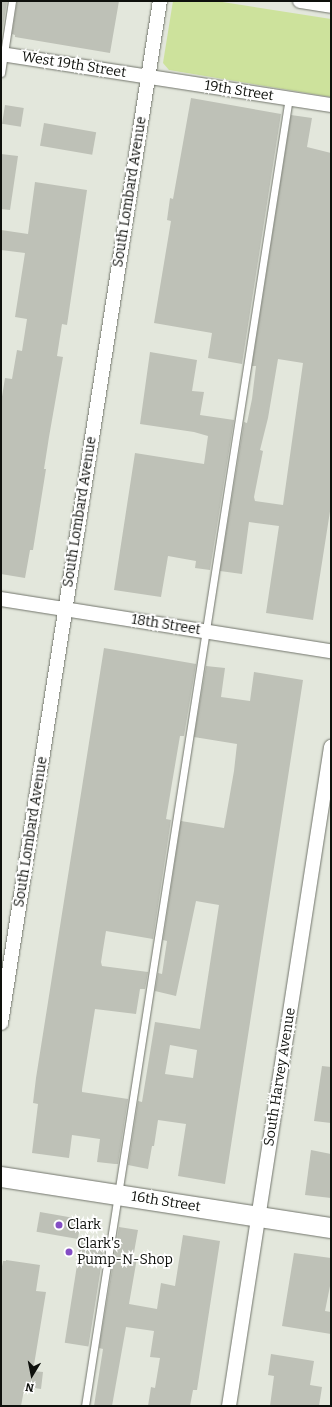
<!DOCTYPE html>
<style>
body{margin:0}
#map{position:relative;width:332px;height:1407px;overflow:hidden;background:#e3e7dc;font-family:Bitter,serif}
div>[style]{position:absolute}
.green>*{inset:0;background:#cde29c}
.building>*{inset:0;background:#bec1b7;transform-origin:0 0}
.roads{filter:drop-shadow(0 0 1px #72756c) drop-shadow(0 0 1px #72756c)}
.lane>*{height:7px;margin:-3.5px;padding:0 3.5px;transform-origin:3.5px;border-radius:3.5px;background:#fff}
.street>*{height:14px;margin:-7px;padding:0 7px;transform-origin:7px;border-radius:7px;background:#fff}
.secondary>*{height:20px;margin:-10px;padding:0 10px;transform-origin:10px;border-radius:10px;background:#fff}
.dots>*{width:11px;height:11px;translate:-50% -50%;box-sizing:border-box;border:2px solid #fff;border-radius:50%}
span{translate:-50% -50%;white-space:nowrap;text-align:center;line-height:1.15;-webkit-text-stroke:3.5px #fff;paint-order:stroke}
.street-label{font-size:14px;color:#0e100c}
.poi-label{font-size:14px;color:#0e100c}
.left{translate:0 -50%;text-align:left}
.frame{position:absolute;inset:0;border:2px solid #0e100c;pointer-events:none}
.north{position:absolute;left:12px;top:1355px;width:40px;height:40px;-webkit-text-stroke:3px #fff;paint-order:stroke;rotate:190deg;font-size:11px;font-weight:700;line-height:16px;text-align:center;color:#0e100c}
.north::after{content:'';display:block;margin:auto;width:14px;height:18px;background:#0e100c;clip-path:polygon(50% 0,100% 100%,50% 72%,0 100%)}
</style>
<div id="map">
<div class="green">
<i style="clip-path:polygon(173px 1px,216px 1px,331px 19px,331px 97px,169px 70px,163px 63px)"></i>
</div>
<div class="building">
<i style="clip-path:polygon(1px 1px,7px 1px,2px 33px,1px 33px)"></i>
<i style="clip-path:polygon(17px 1px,119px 1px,110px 53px,15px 37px,15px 35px,12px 34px)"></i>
<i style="clip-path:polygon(191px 98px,281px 114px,242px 364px,208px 358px,212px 333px,154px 323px,171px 221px,167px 220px,170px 198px,173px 199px)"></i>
<i style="left:5px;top:105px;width:19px;height:19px;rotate:9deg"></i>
<i style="clip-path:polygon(evenodd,291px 115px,312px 118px,307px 147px,331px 153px,331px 505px,313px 620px,266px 613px,279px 526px,249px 522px,242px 574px,220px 571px,244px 422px,247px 423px,252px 399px,256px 366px,252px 366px,291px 115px,278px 359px,303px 363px,283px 505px,255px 501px,254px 497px,263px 451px,260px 450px,268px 418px,278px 359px)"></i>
<i style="left:44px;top:123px;width:53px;height:23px;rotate:10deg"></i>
<i style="clip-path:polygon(1px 154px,18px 156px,10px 210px,1px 209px)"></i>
<i style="clip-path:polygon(35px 182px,87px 190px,67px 325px,62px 324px,57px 356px,63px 357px,49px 437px,44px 469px,46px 469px,33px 550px,30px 550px,25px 578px,1px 574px,1px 403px,5px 378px,12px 379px,17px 350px,22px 351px,27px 319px,15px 317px,25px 253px,1px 250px,1px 230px,28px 234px)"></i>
<i style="clip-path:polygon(150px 352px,197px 360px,192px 391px,204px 392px,200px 415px,234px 420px,210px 570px,195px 568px,196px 561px,168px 556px,161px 597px,114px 590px,135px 453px,204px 464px,208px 436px,194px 432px,140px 424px)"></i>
<i style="clip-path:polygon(104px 648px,196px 664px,184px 736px,180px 736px,172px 783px,166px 819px,171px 820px,153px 939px,106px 931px,101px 962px,102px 966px,148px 972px,145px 989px,140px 989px,136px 1014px,95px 1009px,82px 1089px,82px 1092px,128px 1099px,118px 1164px,115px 1164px,97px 1162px,100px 1139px,72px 1135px,69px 1158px,32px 1153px,38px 1104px,33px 1103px,36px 1078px)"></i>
<i style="clip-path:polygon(evenodd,206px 666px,225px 668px,221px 697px,250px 701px,254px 672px,303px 680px,225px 1184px,178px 1176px,186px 1124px,158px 1120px,154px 1146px,152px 1146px,148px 1169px,128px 1165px,138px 1101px,142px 1102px,155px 1022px,200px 1029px,219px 905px,196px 901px,176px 996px,155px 991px,158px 973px,162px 974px,167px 941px,163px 940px,181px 821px,224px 828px,234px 771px,237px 744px,194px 737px,206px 666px,170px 1045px,197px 1050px,193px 1078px,165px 1074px,170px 1045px)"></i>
<i style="clip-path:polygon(322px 1066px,331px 1067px,331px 1123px,314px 1121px)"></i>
<i style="clip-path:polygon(311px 1150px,331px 1154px,331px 1198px,305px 1195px)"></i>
<i style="left:40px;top:1212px;width:42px;height:20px;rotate:10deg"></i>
<i style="clip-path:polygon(119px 1227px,138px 1230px,133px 1258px,137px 1258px,129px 1304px,157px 1309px,161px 1283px,175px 1286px,183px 1235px,220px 1241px,197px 1390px,193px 1390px,190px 1406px,148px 1406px,151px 1387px,155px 1388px,160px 1358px,150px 1357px,154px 1331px,126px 1327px,112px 1406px,94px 1406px,103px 1349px,99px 1348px)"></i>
<i style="left:81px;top:1240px;width:24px;height:104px;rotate:9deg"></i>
<i style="clip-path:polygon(294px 1253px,331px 1258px,331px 1281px,325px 1311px,331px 1312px,331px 1334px,282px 1326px)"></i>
<i style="clip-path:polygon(6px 1260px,40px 1265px,36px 1291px,46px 1292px,33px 1371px,43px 1372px,41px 1389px,28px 1387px,28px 1391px,24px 1390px,21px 1406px,1px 1406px,1px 1272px,3px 1261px,6px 1261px)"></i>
<i style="clip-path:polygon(271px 1354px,314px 1361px,310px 1385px,322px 1387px,319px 1406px,270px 1406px,274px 1376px,268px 1375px)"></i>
</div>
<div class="roads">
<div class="lane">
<i style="left:1px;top:73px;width:73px;rotate:-81.3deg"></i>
<i style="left:85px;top:1406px;width:1324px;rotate:-81.14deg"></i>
</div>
<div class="street">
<i style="left:300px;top:1px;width:31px;rotate:9deg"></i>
<i style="left:1px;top:54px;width:334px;rotate:8.8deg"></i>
<i style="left:1px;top:599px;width:334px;rotate:9deg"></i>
<i style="left:1px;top:1023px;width:1034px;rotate:-81.16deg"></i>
<i style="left:229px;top:1406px;width:667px;rotate:-81.2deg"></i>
</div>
<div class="secondary">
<i style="left:1px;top:1177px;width:334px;rotate:8.8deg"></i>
</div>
</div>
<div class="dots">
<i style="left:59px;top:1225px;background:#844dc4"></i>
<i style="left:69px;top:1252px;background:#844dc4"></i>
</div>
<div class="street-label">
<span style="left:74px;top:65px;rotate:9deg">West 19th Street</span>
<span style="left:239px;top:91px;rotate:9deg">19th Street</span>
<span style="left:130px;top:192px;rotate:-81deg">South Lombard Avenue</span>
<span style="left:80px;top:512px;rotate:-81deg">South Lombard Avenue</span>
<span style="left:166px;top:625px;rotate:9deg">18th Street</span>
<span style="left:31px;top:832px;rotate:-81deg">South Lombard Avenue</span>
<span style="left:280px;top:1077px;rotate:-81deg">South Harvey Avenue</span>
<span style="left:166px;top:1202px;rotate:9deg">16th Street</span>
</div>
<div class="poi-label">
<span class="left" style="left:67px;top:1225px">Clark</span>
<span class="left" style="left:77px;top:1252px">Clark's<br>Pump-N-Shop</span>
</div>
<div class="frame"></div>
<div class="north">N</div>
</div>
